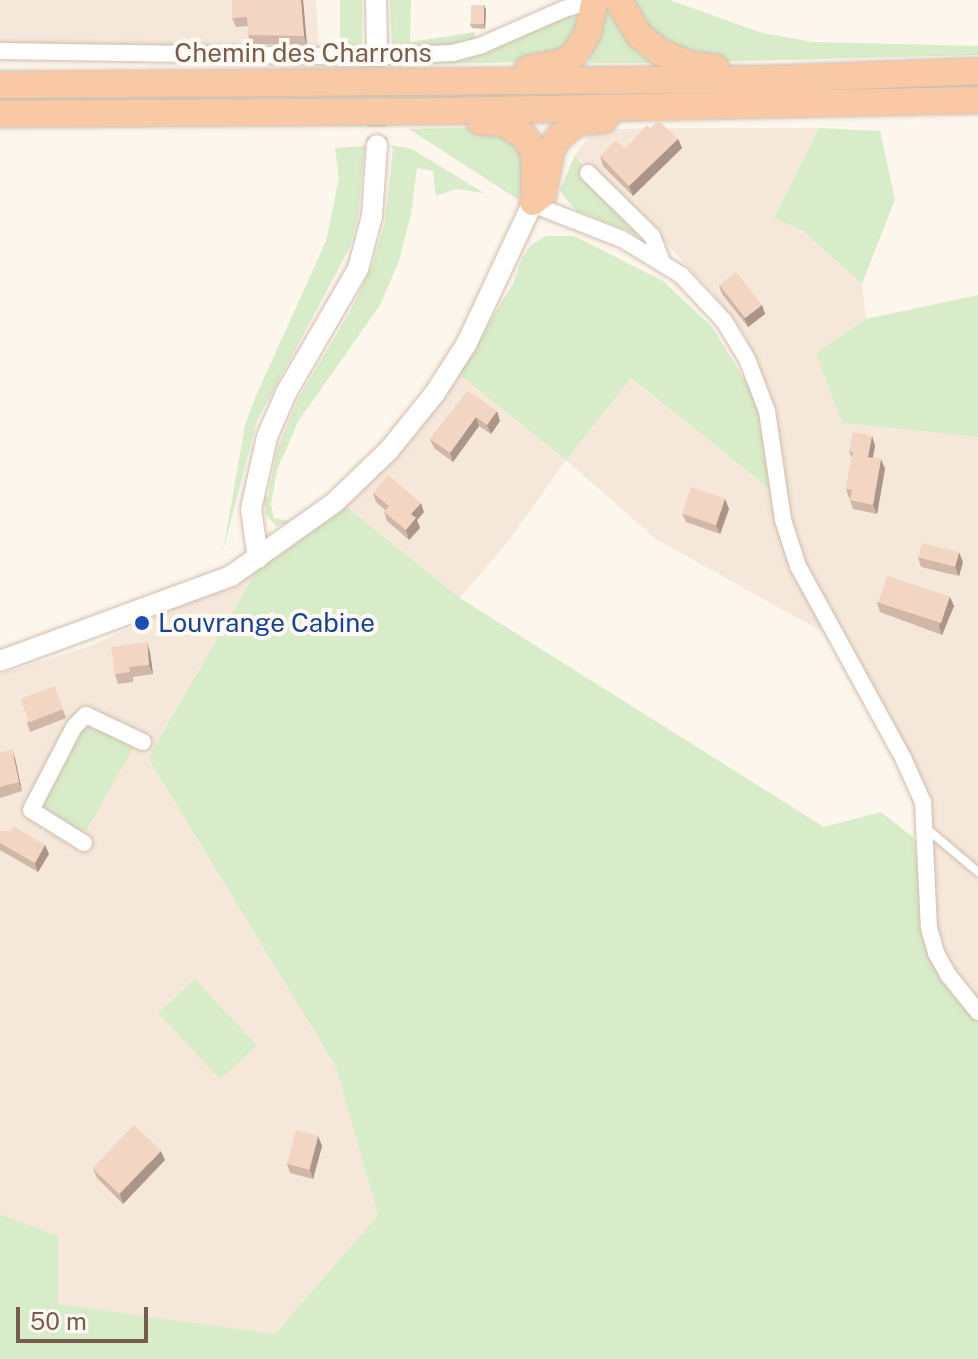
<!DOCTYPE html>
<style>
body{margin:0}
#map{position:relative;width:978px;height:1359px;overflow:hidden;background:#fdf6ec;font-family:"Public Sans",sans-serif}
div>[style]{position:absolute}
.residential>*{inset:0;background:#f5e8da}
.green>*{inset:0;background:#d8ecc9;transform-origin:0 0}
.tertiary-tunnel>*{height:20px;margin-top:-10px;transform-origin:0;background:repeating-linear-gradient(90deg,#dcd0c4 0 20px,transparent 0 30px)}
.roads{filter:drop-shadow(0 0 2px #d1beb0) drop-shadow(0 0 2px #d1beb0)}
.service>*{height:8px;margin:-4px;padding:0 4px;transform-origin:4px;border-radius:4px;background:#fff}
.minor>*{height:16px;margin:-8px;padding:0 8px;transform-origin:8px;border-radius:8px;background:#fff}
.tertiary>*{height:20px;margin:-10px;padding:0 10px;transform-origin:10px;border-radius:10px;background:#fff}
.trunk>*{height:26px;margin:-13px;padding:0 13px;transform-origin:13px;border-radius:13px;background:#f9c8a4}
.wall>*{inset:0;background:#d1b7a8}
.shaded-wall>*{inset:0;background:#aa9588}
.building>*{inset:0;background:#f3d5c3;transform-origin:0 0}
.dots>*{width:22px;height:22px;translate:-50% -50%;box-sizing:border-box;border:4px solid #fffaf3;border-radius:50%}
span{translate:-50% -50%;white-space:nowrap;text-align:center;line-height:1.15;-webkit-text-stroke:8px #fffaf3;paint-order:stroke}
.street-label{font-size:26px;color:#7a5c4d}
.transit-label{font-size:26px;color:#164399}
.left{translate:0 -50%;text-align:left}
.scale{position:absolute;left:16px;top:1307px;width:132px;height:36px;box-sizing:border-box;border:4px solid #7a5c4d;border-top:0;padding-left:10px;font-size:24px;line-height:28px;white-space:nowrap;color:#7a5c4d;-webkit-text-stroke:6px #fffaf3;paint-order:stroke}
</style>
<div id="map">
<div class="residential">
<i style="clip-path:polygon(0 0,316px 0,319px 48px,245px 52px,0 47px)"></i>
<i style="clip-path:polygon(662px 128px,819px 128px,774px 218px,803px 231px,862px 284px,866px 319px,816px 353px,842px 423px,978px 437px,978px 1007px,941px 950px,934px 916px,932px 819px,924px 794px,810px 577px,789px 517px,769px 390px,744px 334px,712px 292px,637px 213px,575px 155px,588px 138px,604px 130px)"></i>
<i style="clip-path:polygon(458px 373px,630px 378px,771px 490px,828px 635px,656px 539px,566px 460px,510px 539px,460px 598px,343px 504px)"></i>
<i style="clip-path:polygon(257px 570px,148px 758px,336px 1067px,378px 1215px,275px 1334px,58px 1304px,57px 1236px,0 1214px,0 674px,88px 647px)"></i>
</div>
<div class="green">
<i style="left:340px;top:0;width:22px;height:46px"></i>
<i style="clip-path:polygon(390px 0,411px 0,410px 42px,475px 32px,475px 40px,443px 46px,389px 47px,392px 43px)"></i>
<i style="clip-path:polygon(623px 0,670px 0,762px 33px,813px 42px,978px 46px,978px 55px,708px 62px,670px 50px)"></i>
<i style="clip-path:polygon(609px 6px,663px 63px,589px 63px,603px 8px)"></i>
<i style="clip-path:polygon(566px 13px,581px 21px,571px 48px,540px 62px,418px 64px,419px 59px)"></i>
<i style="clip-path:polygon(978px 82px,978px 89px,384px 101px,383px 92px)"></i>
<i style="left:370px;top:93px;width:8px;height:370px;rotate:90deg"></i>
<i style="clip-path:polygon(487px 127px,525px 150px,524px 196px,517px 199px,409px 129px)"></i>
<i style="clip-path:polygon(819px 128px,880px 131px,895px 199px,862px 284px,803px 231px,774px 218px)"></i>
<i style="clip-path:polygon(390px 145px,412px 149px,484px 193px,456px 189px,436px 196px,433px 171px,417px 168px,411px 214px,399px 261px,380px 305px,298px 422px,277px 470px,271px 504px,274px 518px,295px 522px,276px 526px,266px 515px,264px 497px,268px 497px,277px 450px,297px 401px,352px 308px,373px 263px,385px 222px,393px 149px)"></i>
<i style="clip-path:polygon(365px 146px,358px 216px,350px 247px,257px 421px,223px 551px,245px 425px,255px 398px,326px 241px,339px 178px,335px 148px)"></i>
<i style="clip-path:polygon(575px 155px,639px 232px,637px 234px,577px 211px,564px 197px,560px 190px)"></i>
<i style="clip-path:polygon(546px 236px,574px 236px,663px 281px,712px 327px,761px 406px,771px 490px,631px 378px,566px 460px,458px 373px,513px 284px,522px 258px,531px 245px)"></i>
<i style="clip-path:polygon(978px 295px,978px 437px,842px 423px,816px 353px,866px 319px)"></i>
<i style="clip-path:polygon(343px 504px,460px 598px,824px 827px,881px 812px,914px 838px,929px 944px,948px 982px,978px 1022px,978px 1359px,0 1359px,0 1214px,58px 1236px,58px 1304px,275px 1334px,378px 1215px,336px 1067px,148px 758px,257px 570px)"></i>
<i style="clip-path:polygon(86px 723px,132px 742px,134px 747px,87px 829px,76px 832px,41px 815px,38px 802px)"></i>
<i style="left:195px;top:979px;width:91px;height:50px;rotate:47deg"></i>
</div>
<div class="tertiary-tunnel">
<i style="left:377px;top:47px;width:98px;rotate:90deg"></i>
</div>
<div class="roads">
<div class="service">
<i style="left:927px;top:829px;width:67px;rotate:40.1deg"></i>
</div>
<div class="minor">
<i style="left:0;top:51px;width:364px;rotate:0.9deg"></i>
<i style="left:364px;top:57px;width:89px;rotate:-2.6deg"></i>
<i style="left:453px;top:53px;width:30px;rotate:-15deg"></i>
<i style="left:482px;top:45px;width:90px;rotate:-23.7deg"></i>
<i style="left:564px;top:9px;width:33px;rotate:-16deg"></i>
<i style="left:588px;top:173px;width:90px;rotate:44.5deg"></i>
<i style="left:652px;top:236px;width:30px;rotate:69deg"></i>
<i style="left:532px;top:204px;width:97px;rotate:21.3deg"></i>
<i style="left:622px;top:239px;width:69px;rotate:31.4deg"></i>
<i style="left:681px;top:275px;width:63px;rotate:46.9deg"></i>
<i style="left:724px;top:321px;width:44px;rotate:58.8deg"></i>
<i style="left:747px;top:359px;width:56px;rotate:69deg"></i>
<i style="left:767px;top:411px;width:110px;rotate:81.6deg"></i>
<i style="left:783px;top:520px;width:48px;rotate:71.9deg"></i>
<i style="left:798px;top:566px;width:221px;rotate:61.3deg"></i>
<i style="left:904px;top:760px;width:46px;rotate:65.7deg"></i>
<i style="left:923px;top:802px;width:126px;rotate:87.3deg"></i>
<i style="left:929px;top:928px;width:26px;rotate:74deg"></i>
<i style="left:936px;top:953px;width:26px;rotate:61deg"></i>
<i style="left:949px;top:976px;width:46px;rotate:51.1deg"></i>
<i style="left:84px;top:843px;width:62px;rotate:-148.1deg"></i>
<i style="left:31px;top:810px;width:93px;rotate:-62.6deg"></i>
<i style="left:74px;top:727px;width:17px;rotate:-45deg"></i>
<i style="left:86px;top:715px;width:63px;rotate:25.3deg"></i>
</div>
<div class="tertiary">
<i style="left:376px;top:0;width:47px;rotate:88.8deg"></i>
<i style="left:258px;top:558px;width:49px;rotate:-98.1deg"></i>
<i style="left:251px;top:509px;width:74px;rotate:-77.5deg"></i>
<i style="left:267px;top:437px;width:48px;rotate:-66.6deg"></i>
<i style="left:286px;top:393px;width:143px;rotate:-59.9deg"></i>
<i style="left:358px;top:269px;width:55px;rotate:-75.2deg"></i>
<i style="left:372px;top:216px;width:71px;rotate:-86deg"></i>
<i style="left:0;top:661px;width:246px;rotate:-20.2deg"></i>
<i style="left:231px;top:576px;width:126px;rotate:-35.3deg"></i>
<i style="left:334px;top:503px;width:76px;rotate:-43.9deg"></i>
<i style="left:389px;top:450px;width:73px;rotate:-51.1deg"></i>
<i style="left:435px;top:393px;width:59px;rotate:-57.4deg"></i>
<i style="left:467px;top:343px;width:156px;rotate:-64.9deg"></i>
</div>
<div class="trunk">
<i style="left:618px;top:0;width:41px;rotate:59deg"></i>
<i style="left:639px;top:35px;width:27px;rotate:39deg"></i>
<i style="left:660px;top:52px;width:30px;rotate:23deg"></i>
<i style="left:688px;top:64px;width:28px;rotate:8deg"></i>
<i style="left:528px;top:69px;width:35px;rotate:-10deg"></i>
<i style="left:562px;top:63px;width:16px;rotate:-35deg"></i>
<i style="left:575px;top:54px;width:26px;rotate:-59deg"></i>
<i style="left:588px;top:32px;width:33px;rotate:-78deg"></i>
<i style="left:0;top:85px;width:774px;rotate:-0.44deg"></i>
<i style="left:774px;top:79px;width:204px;rotate:-2.2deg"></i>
<i style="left:0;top:114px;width:443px;rotate:-0.4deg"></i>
<i style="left:443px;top:111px;width:535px;rotate:-1.18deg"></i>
<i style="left:480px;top:121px;width:24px;rotate:5deg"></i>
<i style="left:504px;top:123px;width:24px;rotate:33deg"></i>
<i style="left:524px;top:136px;width:14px;rotate:56deg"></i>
<i style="left:532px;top:148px;width:12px;rotate:76deg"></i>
<i style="left:535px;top:160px;width:26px;rotate:92deg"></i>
<i style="left:533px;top:202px;width:13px;rotate:-39deg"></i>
<i style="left:543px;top:194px;width:45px;rotate:-79.7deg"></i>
<i style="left:551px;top:150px;width:14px;rotate:-60deg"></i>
<i style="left:558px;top:138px;width:23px;rotate:-40deg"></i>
<i style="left:576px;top:123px;width:29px;rotate:-8deg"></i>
</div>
</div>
<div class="wall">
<i style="clip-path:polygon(303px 0,307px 45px,252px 44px,248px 35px,248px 26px,236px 27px,232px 18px)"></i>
<i style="clip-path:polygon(484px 5px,486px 10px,485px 29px,472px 28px,470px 24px)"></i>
<i style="clip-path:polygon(650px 128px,678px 139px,682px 148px,633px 196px,603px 166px,600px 156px,625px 149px)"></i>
<i style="clip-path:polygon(719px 285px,762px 305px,765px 314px,748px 327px,722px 294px)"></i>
<i style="clip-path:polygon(468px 391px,500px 421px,491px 434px,479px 426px,453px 462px,434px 448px,430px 439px)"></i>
<i style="clip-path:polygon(872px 436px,875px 446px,873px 458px,881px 459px,885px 469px,877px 514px,853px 509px,846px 489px,852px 458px,849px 451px)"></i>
<i style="clip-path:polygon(373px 493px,424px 512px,417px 520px,420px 528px,409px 540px,387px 521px,384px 512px,385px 510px,376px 502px)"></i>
<i style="clip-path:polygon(725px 499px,729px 509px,720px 534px,686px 522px,682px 513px)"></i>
<i style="clip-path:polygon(918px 557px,963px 562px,959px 576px,921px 567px)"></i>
<i style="clip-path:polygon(950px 597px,954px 606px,942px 635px,880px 612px,877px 602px)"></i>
<i style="clip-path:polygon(150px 652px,153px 674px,133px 677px,133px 682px,118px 684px,115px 674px)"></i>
<i style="clip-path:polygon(54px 686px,66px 718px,30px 732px,27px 723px)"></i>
<i style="clip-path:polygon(0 753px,15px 758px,22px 791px,0 798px)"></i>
<i style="clip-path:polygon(0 831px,45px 845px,49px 854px,38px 872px,0 850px)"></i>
<i style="clip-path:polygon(318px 1136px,322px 1146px,313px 1179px,290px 1173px,287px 1164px)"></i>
<i style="clip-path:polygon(165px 1160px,123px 1204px,97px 1178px,93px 1169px)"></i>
</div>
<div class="shaded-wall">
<i style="clip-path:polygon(301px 0,303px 0,307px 45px,304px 36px)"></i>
<i style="clip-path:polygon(484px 5px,486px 10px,485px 29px,484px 24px)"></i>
<i style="clip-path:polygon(678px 139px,682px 148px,633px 196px,629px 186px)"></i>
<i style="clip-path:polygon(762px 305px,765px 314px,748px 327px,744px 318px)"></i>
<i style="clip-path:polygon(497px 411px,500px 421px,491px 434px,487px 425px)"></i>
<i style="clip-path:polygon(476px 417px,479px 426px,453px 462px,450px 453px)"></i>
<i style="clip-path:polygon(872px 436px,875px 446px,871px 466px,868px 457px)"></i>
<i style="clip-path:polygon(881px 459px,885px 469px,877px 514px,873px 505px)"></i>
<i style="clip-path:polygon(725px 499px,729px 509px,720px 534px,716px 525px)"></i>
<i style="clip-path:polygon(421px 503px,424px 512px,417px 520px,420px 528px,409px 540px,406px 530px,411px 514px)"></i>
<i style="clip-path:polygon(959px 552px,963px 562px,959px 576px,955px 567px)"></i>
<i style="clip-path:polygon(950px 597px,954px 606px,942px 635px,939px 626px)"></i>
<i style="clip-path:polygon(147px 642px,150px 652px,153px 674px,149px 665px)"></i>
<i style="clip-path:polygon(12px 749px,15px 758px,22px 791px,19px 782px)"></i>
<i style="clip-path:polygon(45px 845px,49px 854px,38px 872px,35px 863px)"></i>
<i style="clip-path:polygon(318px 1136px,322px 1146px,313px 1179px,310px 1170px)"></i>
<i style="clip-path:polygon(161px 1151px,165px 1160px,123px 1204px,120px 1194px)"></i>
</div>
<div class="building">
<i style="clip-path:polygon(232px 0,301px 0,304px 36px,248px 35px,247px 17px,232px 18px)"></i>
<i style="left:471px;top:5px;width:13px;height:19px"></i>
<i style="clip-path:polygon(658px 120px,678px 139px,629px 186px,600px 156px,616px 140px,625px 149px,647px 125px,650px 128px)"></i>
<i style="left:736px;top:272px;width:42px;height:21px;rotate:52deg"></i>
<i style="clip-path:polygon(468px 391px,497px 411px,487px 425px,476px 417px,450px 453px,430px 439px)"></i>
<i style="clip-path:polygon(853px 432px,872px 436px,868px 457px,881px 459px,873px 505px,850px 500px,852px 490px,846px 489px,853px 452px,849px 451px)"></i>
<i style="clip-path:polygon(388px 475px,421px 503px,411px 514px,416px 518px,406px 530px,384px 512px,389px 506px,373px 493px)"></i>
<i style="left:691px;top:487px;width:36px;height:28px;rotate:19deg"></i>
<i style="left:922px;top:543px;width:38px;height:15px;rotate:14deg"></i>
<i style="left:887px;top:576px;width:66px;height:28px;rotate:18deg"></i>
<i style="clip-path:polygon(147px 642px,149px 665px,129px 667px,130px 672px,115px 674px,111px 647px)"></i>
<i style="left:54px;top:686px;width:25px;height:36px;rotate:69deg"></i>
<i style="clip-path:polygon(12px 749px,19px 782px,0 787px,0 753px)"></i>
<i style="clip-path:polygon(13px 826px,45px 845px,35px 863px,0 843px,0 831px,11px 831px)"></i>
<i style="left:134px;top:1125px;width:37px;height:60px;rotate:44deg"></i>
<i style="left:296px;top:1130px;width:23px;height:35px;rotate:15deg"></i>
</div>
<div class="dots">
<i style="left:142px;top:623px;background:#1a4fb4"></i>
</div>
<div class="street-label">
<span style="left:303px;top:53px">Chemin des Charrons</span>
</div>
<div class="transit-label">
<span class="left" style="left:158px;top:623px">Louvrange Cabine</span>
</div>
<div class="scale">50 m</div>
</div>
